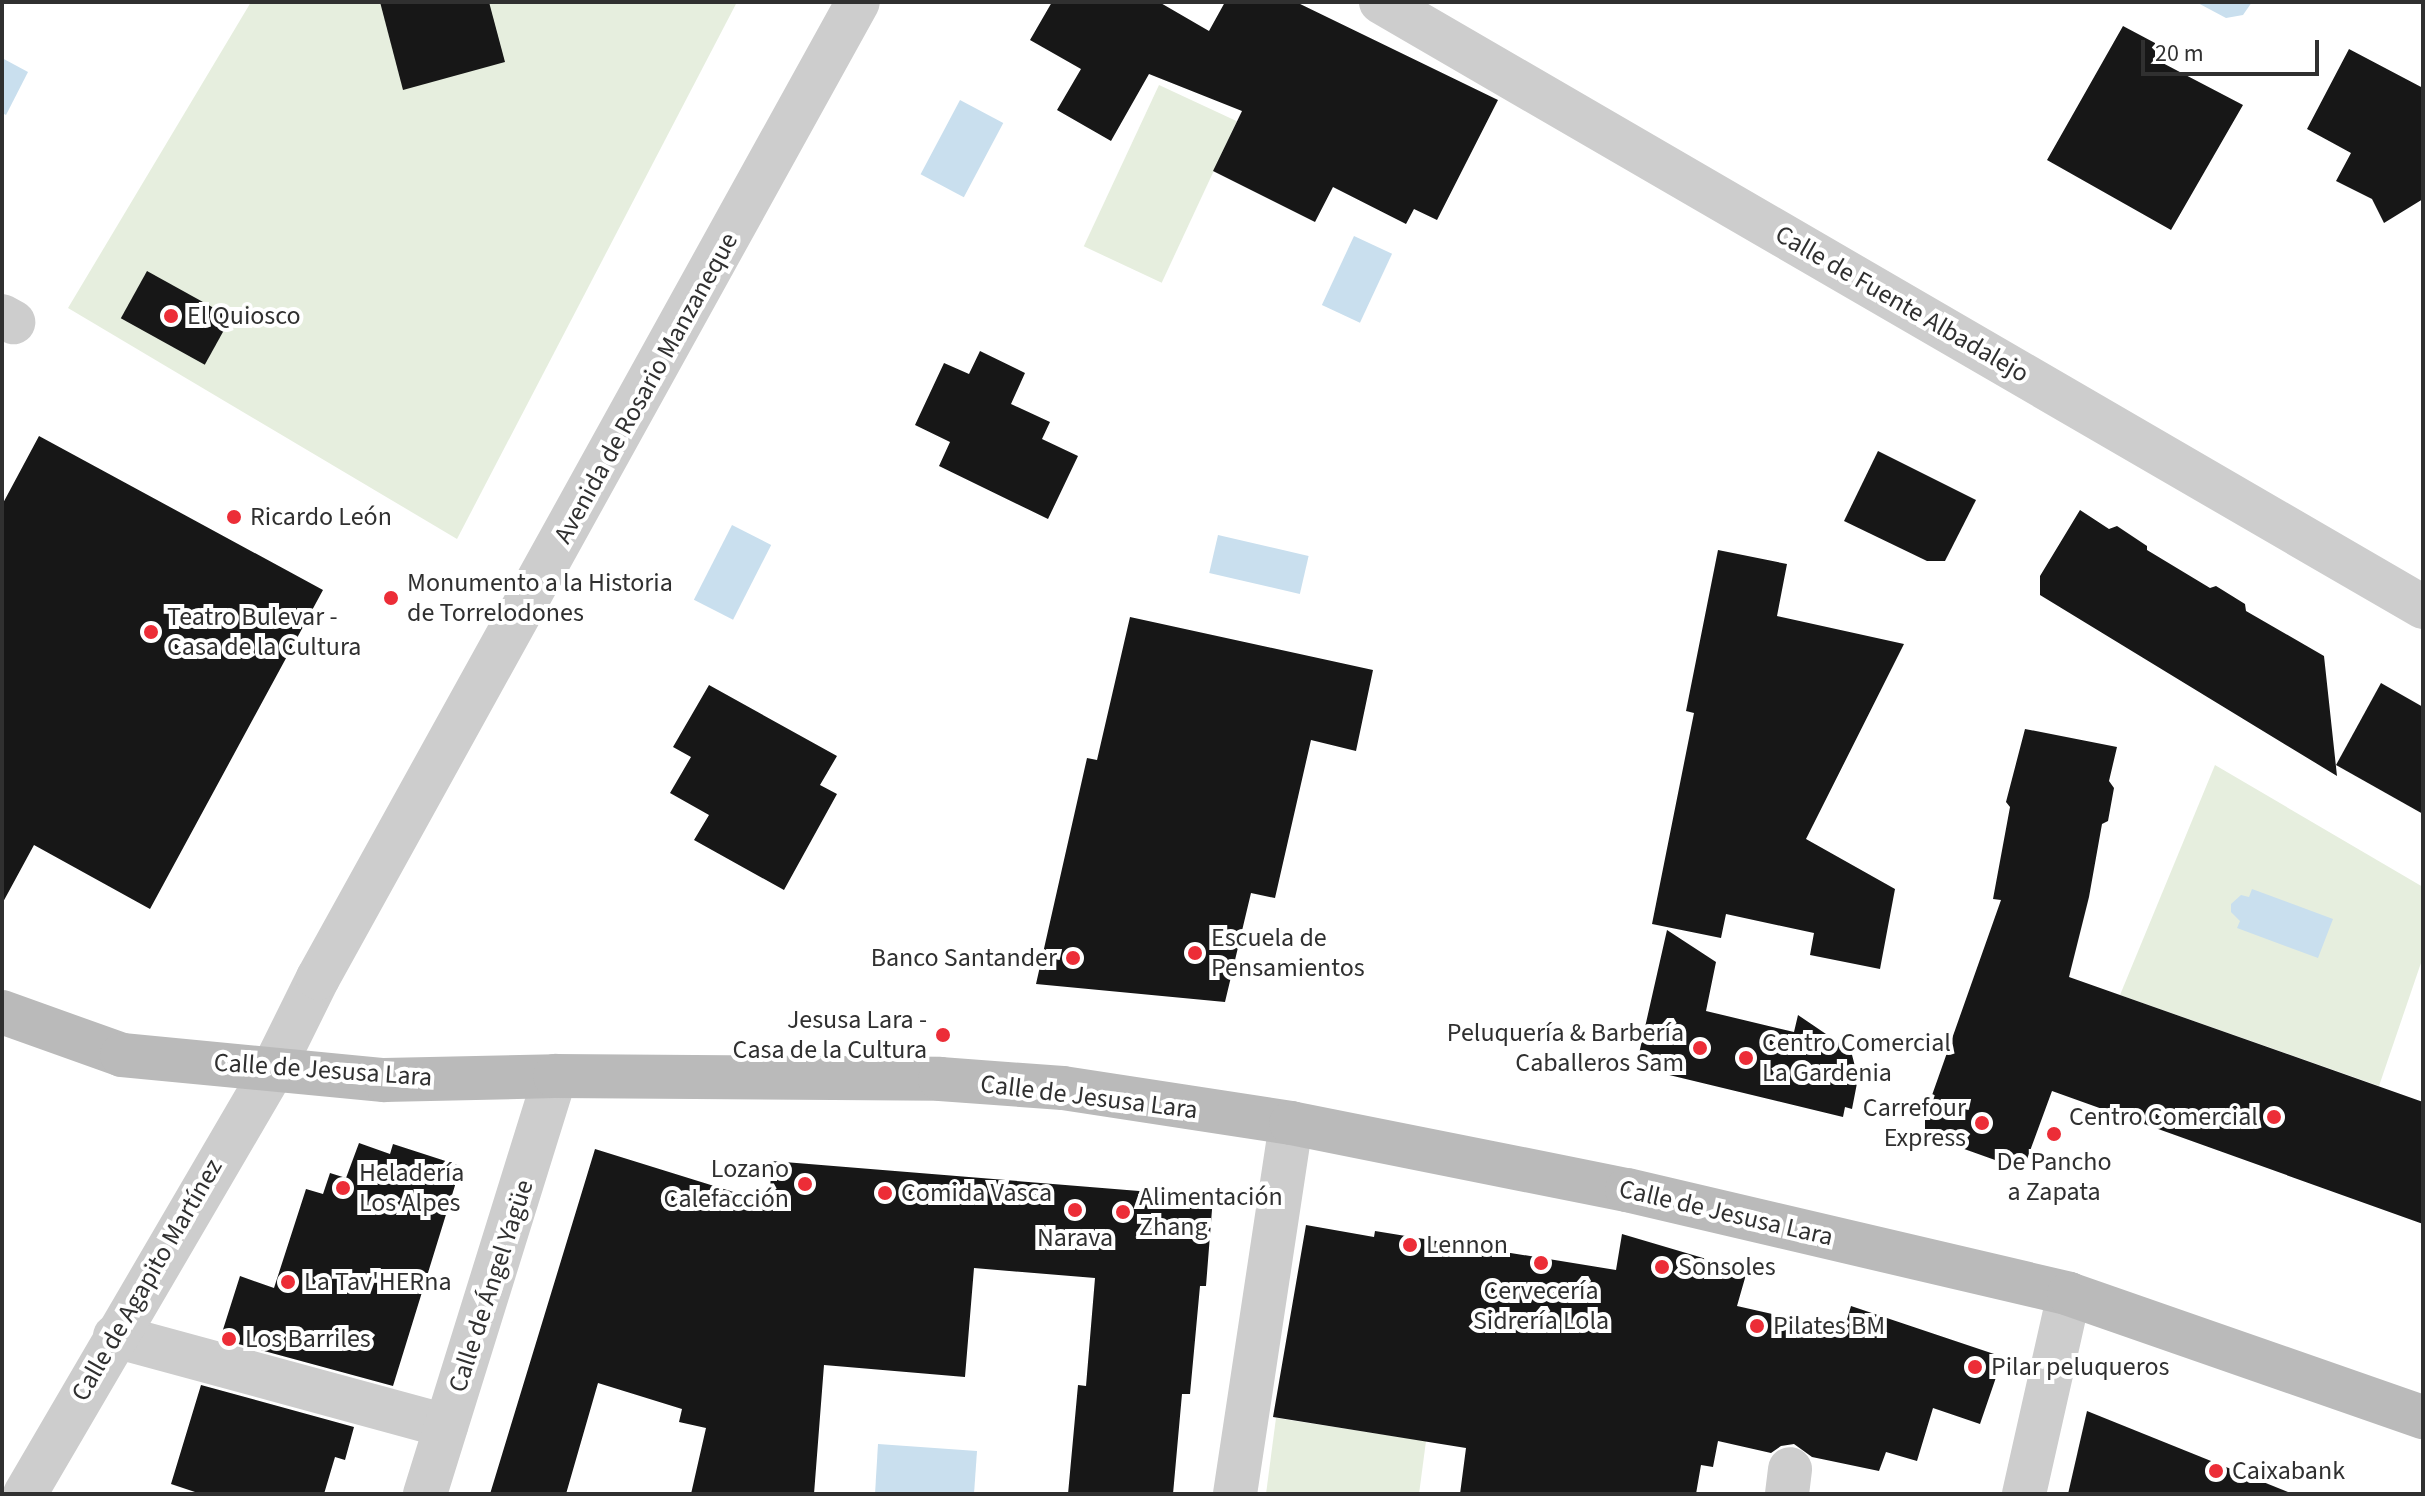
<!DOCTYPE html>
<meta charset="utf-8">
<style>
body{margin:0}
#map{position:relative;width:2425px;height:1496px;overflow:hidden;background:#fff;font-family:"Source Sans 3",sans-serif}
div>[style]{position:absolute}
.green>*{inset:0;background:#e6eede;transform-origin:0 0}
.water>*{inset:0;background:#c9dfee;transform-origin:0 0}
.building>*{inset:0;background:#171717;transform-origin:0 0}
.street>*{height:44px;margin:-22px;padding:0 22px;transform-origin:22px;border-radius:22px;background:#cdcdcd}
.secondary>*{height:44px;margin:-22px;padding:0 22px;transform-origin:22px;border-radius:22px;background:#bababa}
.dots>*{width:22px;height:22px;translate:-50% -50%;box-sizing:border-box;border:4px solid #fff;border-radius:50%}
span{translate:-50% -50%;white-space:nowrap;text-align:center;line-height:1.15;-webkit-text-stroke:8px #fff;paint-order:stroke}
.street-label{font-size:26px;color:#303030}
.poi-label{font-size:26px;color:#303030}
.left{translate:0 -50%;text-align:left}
.right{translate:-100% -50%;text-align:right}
.frame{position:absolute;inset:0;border:4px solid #303030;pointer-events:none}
.scale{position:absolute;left:2141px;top:40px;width:178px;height:36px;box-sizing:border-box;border:4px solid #303030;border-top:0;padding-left:10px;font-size:24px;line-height:28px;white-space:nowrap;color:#303030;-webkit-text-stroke:6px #fff;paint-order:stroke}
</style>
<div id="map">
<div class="green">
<i style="clip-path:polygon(251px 2px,737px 2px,457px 539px,68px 308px)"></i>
<i style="left:1159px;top:85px;width:86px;height:178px;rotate:25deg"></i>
<i style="clip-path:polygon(2215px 765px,2423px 887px,2423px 957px,2379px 1086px,2120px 995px)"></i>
<i style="clip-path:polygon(1276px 1418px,1426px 1441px,1419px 1494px,1266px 1494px)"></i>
</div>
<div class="water">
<i style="clip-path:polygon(2196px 2px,2252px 2px,2243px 15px,2226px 18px)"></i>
<i style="clip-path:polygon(2px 58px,28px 72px,6px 115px,2px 113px)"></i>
<i style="left:960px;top:100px;width:49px;height:84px;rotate:28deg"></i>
<i style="left:1354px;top:236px;width:42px;height:76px;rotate:25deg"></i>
<i style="left:732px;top:525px;width:44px;height:84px;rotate:27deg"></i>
<i style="left:1218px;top:535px;width:93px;height:39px;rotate:13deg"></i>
<i style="clip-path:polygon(2252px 889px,2333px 919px,2318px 958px,2237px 928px,2240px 921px,2231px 912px,2231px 904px,2241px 895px,2249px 897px)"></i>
<i style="clip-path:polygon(878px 1444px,977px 1451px,974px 1494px,875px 1494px)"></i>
</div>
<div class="building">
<i style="clip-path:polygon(380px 2px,489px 2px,505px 62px,403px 90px)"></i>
<i style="clip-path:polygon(1052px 2px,1159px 2px,1209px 31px,1225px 2px,1296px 2px,1498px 100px,1437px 220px,1414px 209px,1406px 224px,1333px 187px,1315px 222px,1213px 171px,1242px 111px,1149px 74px,1111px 141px,1057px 110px,1081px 69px,1030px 40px)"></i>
<i style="clip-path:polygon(2123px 26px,2155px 43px,2155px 59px,2243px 105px,2171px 230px,2047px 160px)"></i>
<i style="clip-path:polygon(2349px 49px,2423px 88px,2423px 199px,2384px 223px,2372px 199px,2336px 181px,2351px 153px,2307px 129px)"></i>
<i style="left:147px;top:271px;width:96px;height:54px;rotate:29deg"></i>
<i style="clip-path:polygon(980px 351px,1025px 373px,1011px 404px,1050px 422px,1042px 439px,1078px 456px,1048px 519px,939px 466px,950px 442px,915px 425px,944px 363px,969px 374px)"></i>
<i style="clip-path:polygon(39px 436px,323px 590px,150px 909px,34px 845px,2px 904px,2px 505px)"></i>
<i style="clip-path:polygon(1878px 451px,1976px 500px,1945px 561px,1927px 561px,1844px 521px)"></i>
<i style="clip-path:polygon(2080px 510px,2109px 529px,2117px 526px,2147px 546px,2147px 550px,2210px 588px,2216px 586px,2245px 604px,2246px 611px,2324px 656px,2337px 776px,2040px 595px,2040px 576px)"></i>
<i style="clip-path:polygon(1718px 550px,1787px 564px,1777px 616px,1904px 644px,1806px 839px,1895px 889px,1880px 969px,1810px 955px,1814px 933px,1726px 914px,1721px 938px,1652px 924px,1694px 713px,1686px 711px)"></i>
<i style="clip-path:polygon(1130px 617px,1373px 670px,1356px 751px,1311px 740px,1275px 898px,1251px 893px,1225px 1002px,1036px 984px,1087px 758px,1097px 760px)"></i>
<i style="clip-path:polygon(2381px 683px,2423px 707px,2423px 814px,2336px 765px)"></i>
<i style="clip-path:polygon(709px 685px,837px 756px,820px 785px,837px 794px,784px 890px,694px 840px,709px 815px,670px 793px,691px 757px,673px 747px)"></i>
<i style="clip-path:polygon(2025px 729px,2117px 747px,2109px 781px,2114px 788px,2108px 821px,2102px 824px,2089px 897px,2069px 977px,2423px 1102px,2423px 1224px,2052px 1091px,2023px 1170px,1925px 1135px,1925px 1115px,2001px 900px,1993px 899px,2010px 807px,2006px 802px)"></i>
<i style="clip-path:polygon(1667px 930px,1716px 962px,1706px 1011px,1794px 1032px,1798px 1015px,1851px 1051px,1858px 1078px,1852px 1109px,1845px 1107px,1843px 1117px,1636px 1067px)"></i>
<i style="clip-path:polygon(359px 1143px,390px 1154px,393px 1144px,461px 1166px,393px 1386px,220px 1339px,240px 1276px,274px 1288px,306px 1189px,323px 1194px,330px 1173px,346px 1178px)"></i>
<i style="clip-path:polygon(595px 1149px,769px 1203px,772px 1161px,1213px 1197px,1206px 1286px,1200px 1286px,1190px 1394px,1182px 1394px,1173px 1494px,1068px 1494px,1078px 1385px,1086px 1386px,1095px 1278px,974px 1268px,965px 1377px,824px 1365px,814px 1494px,691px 1494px,706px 1428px,679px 1422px,682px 1409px,598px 1383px,566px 1494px,490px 1494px)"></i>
<i style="clip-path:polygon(1306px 1225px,1374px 1237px,1375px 1231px,1616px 1270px,1622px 1234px,1747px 1271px,1737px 1306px,1844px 1330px,1851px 1306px,2003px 1357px,1980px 1424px,1933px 1408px,1917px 1461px,1886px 1452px,1879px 1471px,1812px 1457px,1794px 1444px,1781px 1446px,1771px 1453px,1718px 1441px,1713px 1467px,1701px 1465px,1696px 1494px,1460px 1494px,1466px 1448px,1273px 1417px)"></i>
<i style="clip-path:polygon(201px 1385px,354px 1427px,345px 1460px,335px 1457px,324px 1494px,201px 1494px,171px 1484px)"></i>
<i style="clip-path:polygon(2087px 1411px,2288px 1492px,2288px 1494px,2068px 1494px)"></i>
</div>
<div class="street">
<i style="left:1381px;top:2px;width:1205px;rotate:30.14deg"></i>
<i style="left:2px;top:316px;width:13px;rotate:29deg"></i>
<i style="left:115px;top:1336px;width:343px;rotate:15.2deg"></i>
<i style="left:25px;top:1494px;width:492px;rotate:-59.7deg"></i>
<i style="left:273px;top:1069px;width:102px;rotate:-63.7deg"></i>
<i style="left:318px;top:978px;width:1115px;rotate:-61.05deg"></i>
<i style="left:425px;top:1494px;width:438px;rotate:-72.7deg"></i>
<i style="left:1235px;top:1494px;width:375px;rotate:-81.4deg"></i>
<i style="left:1787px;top:1494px;width:25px;rotate:-83deg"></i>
<i style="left:2024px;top:1494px;width:205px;rotate:-77.3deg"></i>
</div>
<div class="secondary">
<i style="left:2px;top:1012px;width:127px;rotate:19.7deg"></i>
<i style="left:122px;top:1055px;width:263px;rotate:5.5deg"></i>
<i style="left:384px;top:1080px;width:171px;rotate:-1.3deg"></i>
<i style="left:555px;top:1076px;width:385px;rotate:0.4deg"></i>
<i style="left:940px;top:1079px;width:123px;rotate:4.2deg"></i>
<i style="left:1063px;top:1088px;width:231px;rotate:8.7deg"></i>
<i style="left:1291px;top:1123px;width:343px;rotate:11.3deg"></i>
<i style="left:1627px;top:1190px;width:454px;rotate:13.2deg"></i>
<i style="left:2069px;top:1294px;width:375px;rotate:19.2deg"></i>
</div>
<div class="dots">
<i style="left:171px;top:316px;background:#ec2d37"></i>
<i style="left:234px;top:517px;background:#ec2d37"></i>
<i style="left:391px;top:598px;background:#ec2d37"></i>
<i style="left:151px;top:632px;background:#ec2d37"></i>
<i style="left:1195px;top:953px;background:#ec2d37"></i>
<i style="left:1073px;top:958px;background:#ec2d37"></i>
<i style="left:943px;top:1035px;background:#ec2d37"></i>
<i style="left:1700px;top:1048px;background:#ec2d37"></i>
<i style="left:1746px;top:1058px;background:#ec2d37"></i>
<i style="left:2274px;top:1117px;background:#ec2d37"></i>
<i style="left:1982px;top:1123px;background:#ec2d37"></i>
<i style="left:2054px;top:1134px;background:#ec2d37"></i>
<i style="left:805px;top:1184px;background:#ec2d37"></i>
<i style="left:343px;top:1188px;background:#ec2d37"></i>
<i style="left:885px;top:1193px;background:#ec2d37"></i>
<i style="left:1075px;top:1210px;background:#ec2d37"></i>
<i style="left:1123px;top:1212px;background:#ec2d37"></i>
<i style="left:1410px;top:1245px;background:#ec2d37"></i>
<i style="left:1541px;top:1263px;background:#ec2d37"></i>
<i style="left:1662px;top:1267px;background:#ec2d37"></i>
<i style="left:288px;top:1282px;background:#ec2d37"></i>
<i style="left:1757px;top:1326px;background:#ec2d37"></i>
<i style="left:229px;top:1339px;background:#ec2d37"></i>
<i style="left:1975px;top:1367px;background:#ec2d37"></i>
<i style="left:2216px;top:1471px;background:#ec2d37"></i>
</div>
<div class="street-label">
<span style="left:1902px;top:304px;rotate:30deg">Calle de Fuente Albadalejo</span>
<span style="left:646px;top:388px;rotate:-61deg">Avenida de Rosario Manzaneque</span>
<span style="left:323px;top:1070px;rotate:4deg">Calle de Jesusa Lara</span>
<span style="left:1089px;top:1097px;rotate:7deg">Calle de Jesusa Lara</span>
<span style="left:1726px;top:1213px;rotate:13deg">Calle de Jesusa Lara</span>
<span style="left:147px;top:1280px;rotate:-60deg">Calle de Agapito Martínez</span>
<span style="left:491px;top:1286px;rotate:-72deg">Calle de Ángel Yagüe</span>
</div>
<div class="poi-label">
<span class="left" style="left:187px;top:316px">El Quiosco</span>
<span class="left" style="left:250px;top:517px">Ricardo León</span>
<span class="left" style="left:407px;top:598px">Monumento a la Historia<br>de Torrelodones</span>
<span class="left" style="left:167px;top:632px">Teatro Bulevar -<br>Casa de la Cultura</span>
<span class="left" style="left:1211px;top:953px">Escuela de<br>Pensamientos</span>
<span class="right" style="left:1057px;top:958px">Banco Santander</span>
<span class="right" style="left:927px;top:1035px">Jesusa Lara -<br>Casa de la Cultura</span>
<span class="right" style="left:1684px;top:1048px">Peluquería &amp; Barbería<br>Caballeros Sam</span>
<span class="left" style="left:1762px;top:1058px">Centro Comercial<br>La Gardenia</span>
<span class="right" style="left:1966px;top:1123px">Carrefour<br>Express</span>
<span class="right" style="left:2258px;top:1117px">Centro Comercial</span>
<span style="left:2054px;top:1177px">De Pancho<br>a Zapata</span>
<span class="right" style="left:789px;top:1184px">Lozano<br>Calefacción</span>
<span class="left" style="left:359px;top:1188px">Heladería<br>Los Alpes</span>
<span class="left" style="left:901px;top:1193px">Comida Vasca</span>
<span class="left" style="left:1139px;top:1212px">Alimentación<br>Zhang</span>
<span style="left:1075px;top:1238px">Narava</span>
<span class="left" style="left:1426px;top:1245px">Lennon</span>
<span class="left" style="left:1678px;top:1267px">Sonsoles</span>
<span class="left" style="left:304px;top:1282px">La Tav'HERna</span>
<span style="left:1541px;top:1306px">Cervecería<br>Sidrería Lola</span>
<span class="left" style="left:1773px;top:1326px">Pilates BM</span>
<span class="left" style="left:245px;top:1339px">Los Barriles</span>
<span class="left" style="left:1991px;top:1367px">Pilar peluqueros</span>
<span class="left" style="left:2232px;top:1471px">Caixabank</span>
</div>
<div class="frame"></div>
<div class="scale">20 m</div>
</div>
